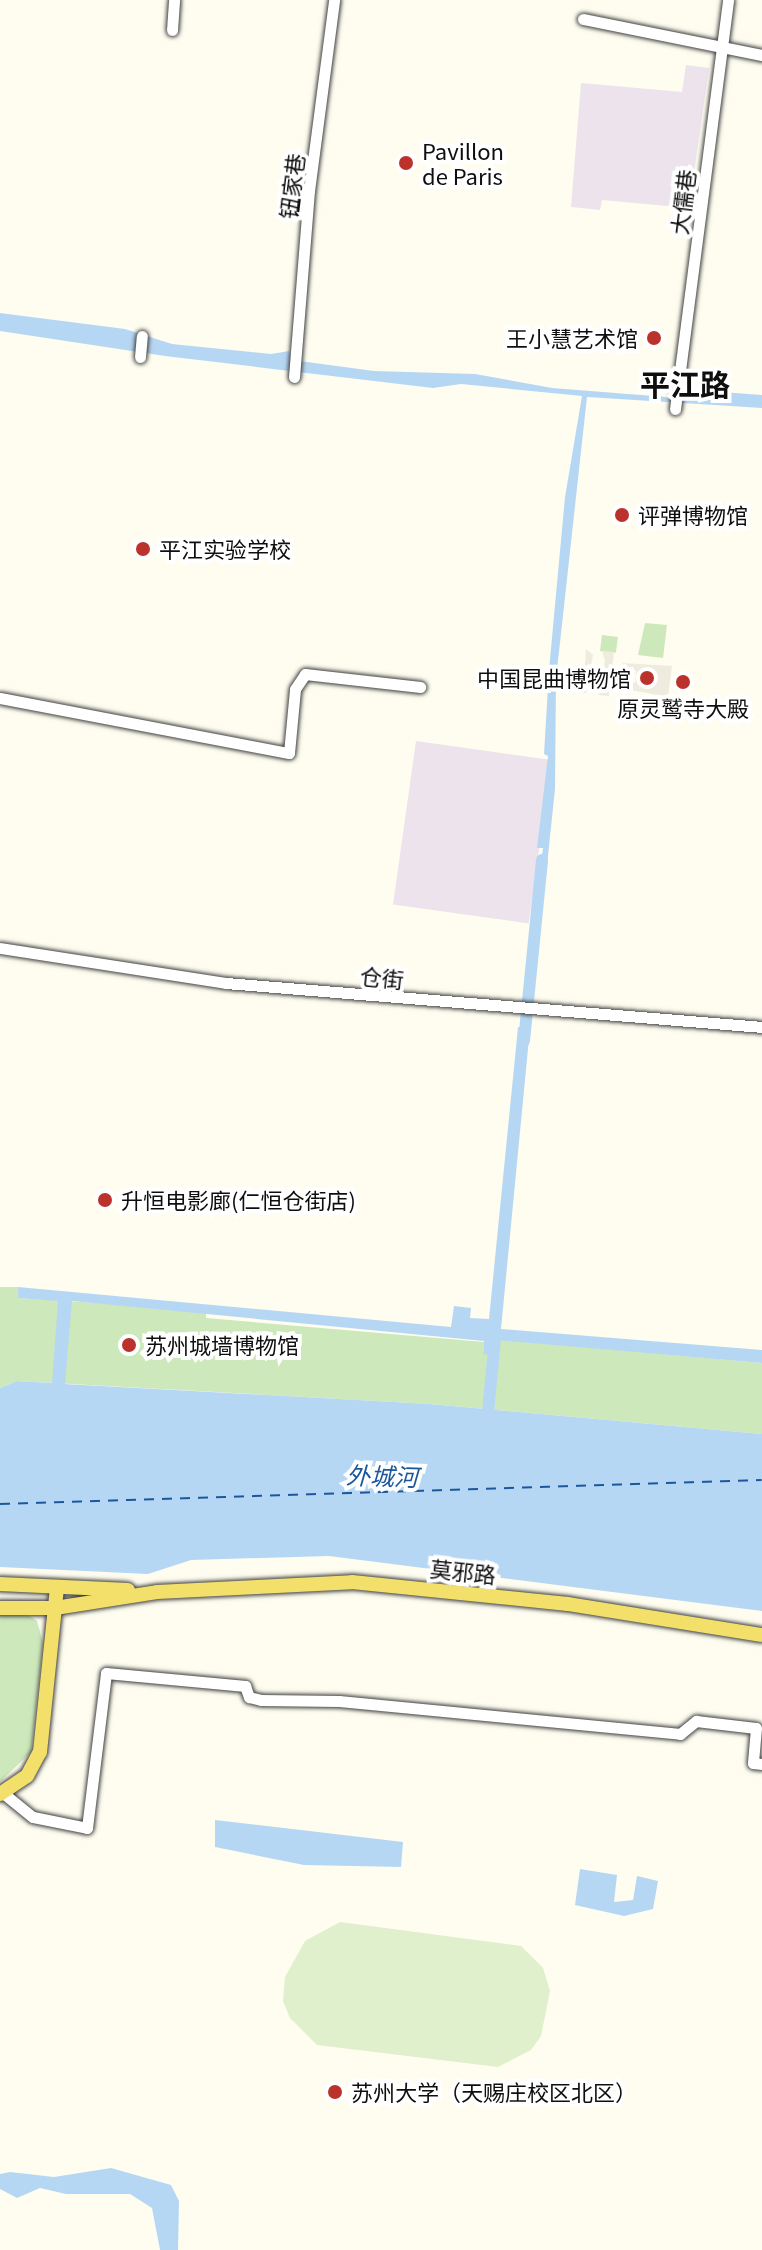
<!DOCTYPE html>
<meta charset="utf-8">
<style>
body{margin:0}
#map{position:relative;width:762px;height:2250px;overflow:hidden;background:#fefdf0;font-family:Georgia,"Noto Sans SC",serif}
div>[style]{position:absolute}
.industrial>*{inset:0;background:#ece3ec;transform-origin:0 0}
.green>*{inset:0;background:#cde8bb;transform-origin:0 0}
.pitch>*{inset:0;background:#e0efcc}
.plaza>*{inset:0;background:#efecdf}
.water>*{inset:0;background:#b6d7f4}
.canal>*{height:12px;margin:-6px;padding:0 6px;transform-origin:6px;border-radius:6px;background:#b6d7f4}
.ferry>*{height:2px;margin-top:-1px;transform-origin:0;background:repeating-linear-gradient(90deg,#1b579c 0 10px,transparent 0 18px)}
.roads{filter:drop-shadow(0 0 2px #414141) drop-shadow(0 0 2px #414141)}
.minor>*{height:11px;margin:-5.5px;padding:0 5.5px;transform-origin:5.5px;border-radius:5.5px;background:#fff}
.major>*{height:14px;margin:-7px;padding:0 7px;transform-origin:7px;border-radius:7px;background:#f3e06b}
.dots>*{width:22px;height:22px;translate:-50% -50%;box-sizing:border-box;border:4px solid #fff;border-radius:50%}
span{translate:-50% -50%;white-space:nowrap;text-align:center;line-height:1.15;-webkit-text-stroke:8px #fff;paint-order:stroke}
.poi-label{font-size:22px;color:#0e0e0e}
.left{translate:0 -50%;text-align:left}
.right{translate:-100% -50%;text-align:right}
.street-label{font-size:22px;color:#0e0e0e}
.water-label{font-size:24px;color:#1b579c;font-style:italic}
.district-label{font-size:30px;color:#0e0e0e;font-weight:700}
</style>
<div id="map">
<div class="industrial">
<i style="clip-path:polygon(686px 65px,709px 68px,689px 208px,602px 200px,600px 210px,571px 207px,581px 83px,682px 92px)"></i>
<i style="left:416px;top:741px;width:137px;height:165px;rotate:8deg"></i>
</div>
<div class="green">
<i style="clip-path:polygon(645px 623px,667px 625px,663px 658px,638px 655px)"></i>
<i style="left:602px;top:635px;width:16px;height:16px;rotate:7deg"></i>
<i style="clip-path:polygon(0 1287px,18px 1287px,19px 1298px,206px 1310px,206px 1318px,484px 1342px,483px 1354px,497px 1339px,762px 1363px,762px 1434px,430px 1404px,17px 1381px,0 1388px)"></i>
<i style="clip-path:polygon(0 1612px,30px 1616px,37px 1621px,43px 1643px,31px 1752px,0 1782px)"></i>
</div>
<div class="pitch">
<i style="clip-path:polygon(340px 1922px,521px 1946px,543px 1968px,550px 1991px,541px 2036px,531px 2050px,498px 2067px,317px 2045px,290px 2018px,283px 2001px,285px 1977px,305px 1941px)"></i>
</div>
<div class="plaza">
<i style="clip-path:polygon(586px 649px,593px 655px,586px 693px,583px 693px)"></i>
<i style="clip-path:polygon(602px 651px,614px 652px,609px 696px,598px 695px,605px 661px)"></i>
<i style="clip-path:polygon(623px 663px,672px 666px,668px 697px,620px 688px,620px 682px,635px 683px,636px 670px,622px 668px)"></i>
</div>
<div class="water">
<i style="clip-path:polygon(0 313px,125px 329px,172px 344px,271px 354px,289px 351px,292px 360px,374px 371px,475px 374px,552px 388px,679px 398px,682px 389px,762px 395px,762px 408px,587px 397px,556px 679px,555px 789px,546px 875px,539px 874px,543px 848px,537px 848px,548px 756px,544px 754px,549px 670px,565px 497px,582px 396px,461px 384px,433px 388px,165px 356px,0 331px)"></i>
<i style="clip-path:polygon(518px 1027px,530px 1028px,501px 1329px,762px 1350px,762px 1363px,497px 1340px,495px 1355px,483px 1354px,484px 1341px,72px 1301px,65px 1384px,430px 1404px,762px 1434px,762px 1611px,329px 1556px,191px 1560px,148px 1574px,0 1567px,0 1388px,17px 1381px,52px 1383px,58px 1301px,18px 1298px,18px 1287px,451px 1327px,454px 1306px,471px 1308px,470px 1318px,489px 1319px)"></i>
<i style="clip-path:polygon(215px 1820px,403px 1842px,401px 1867px,304px 1865px,215px 1847px)"></i>
<i style="clip-path:polygon(580px 1869px,617px 1875px,614px 1902px,633px 1900px,637px 1876px,658px 1881px,653px 1909px,624px 1916px,575px 1905px)"></i>
<i style="clip-path:polygon(111px 2168px,171px 2185px,179px 2201px,178px 2250px,160px 2250px,152px 2208px,130px 2194px,66px 2194px,40px 2188px,17px 2198px,0 2189px,0 2174px,10px 2172px,54px 2177px)"></i>
</div>
<div class="canal">
<i style="left:524px;top:1041px;width:182px;rotate:-84.3deg"></i>
<i style="left:487px;top:1423px;width:85px;rotate:-84.6deg"></i>
</div>
<div class="ferry">
<i style="left:0;top:1504px;width:762px;rotate:-1.8deg"></i>
</div>
<div class="roads">
<div class="minor">
<i style="left:583px;top:19px;width:183px;rotate:11.4deg"></i>
<i style="left:172px;top:30px;width:30px;rotate:-86deg"></i>
<i style="left:140px;top:357px;width:21px;rotate:-85deg"></i>
<i style="left:294px;top:377px;width:187px;rotate:-85.4deg"></i>
<i style="left:309px;top:191px;width:193px;rotate:-82.5deg"></i>
<i style="left:675px;top:409px;width:412px;rotate:-82.6deg"></i>
<i style="left:0;top:698px;width:294px;rotate:10.8deg"></i>
<i style="left:289px;top:753px;width:64px;rotate:-84.6deg"></i>
<i style="left:295px;top:689px;width:18px;rotate:-56deg"></i>
<i style="left:305px;top:674px;width:116px;rotate:6.4deg"></i>
<i style="left:0;top:948px;width:229px;rotate:8.8deg"></i>
<i style="left:226px;top:983px;width:538px;rotate:4.69deg"></i>
<i style="left:3px;top:1793px;width:38px;rotate:39deg"></i>
<i style="left:33px;top:1817px;width:55px;rotate:11.5deg"></i>
<i style="left:87px;top:1828px;width:156px;rotate:-83deg"></i>
<i style="left:106px;top:1673px;width:140px;rotate:5.3deg"></i>
<i style="left:245px;top:1686px;width:12px;rotate:70deg"></i>
<i style="left:249px;top:1697px;width:12px;rotate:14deg"></i>
<i style="left:261px;top:1700px;width:78px;rotate:0.7deg"></i>
<i style="left:339px;top:1701px;width:343px;rotate:5.5deg"></i>
<i style="left:680px;top:1734px;width:21px;rotate:-39deg"></i>
<i style="left:696px;top:1721px;width:60px;rotate:6.7deg"></i>
<i style="left:756px;top:1728px;width:35px;rotate:95deg"></i>
<i style="left:753px;top:1763px;width:9px;rotate:6deg"></i>
</div>
<div class="major">
<i style="left:0;top:1584px;width:128px;rotate:2.7deg"></i>
<i style="left:0;top:1608px;width:55px"></i>
<i style="left:55px;top:1608px;width:103px;rotate:-8.9deg"></i>
<i style="left:157px;top:1592px;width:195px;rotate:-2.9deg"></i>
<i style="left:352px;top:1582px;width:217px;rotate:5.8deg"></i>
<i style="left:568px;top:1604px;width:196px;rotate:9.1deg"></i>
<i style="left:0;top:1794px;width:32px;rotate:-34deg"></i>
<i style="left:27px;top:1776px;width:27px;rotate:-62deg"></i>
<i style="left:40px;top:1752px;width:166px;rotate:-84.1deg"></i>
</div>
</div>
<div class="dots">
<i style="left:406px;top:163px;background:#ba322b"></i>
<i style="left:654px;top:338px;background:#ba322b"></i>
<i style="left:622px;top:515px;background:#ba322b"></i>
<i style="left:143px;top:549px;background:#ba322b"></i>
<i style="left:647px;top:678px;background:#ba322b"></i>
<i style="left:683px;top:682px;background:#ba322b"></i>
<i style="left:105px;top:1200px;background:#ba322b"></i>
<i style="left:129px;top:1345px;background:#ba322b"></i>
<i style="left:335px;top:2092px;background:#ba322b"></i>
</div>
<div class="poi-label">
<span class="left" style="left:422px;top:163px">Pavillon<br>de Paris</span>
<span class="right" style="left:638px;top:338px">王小慧艺术馆</span>
<span class="left" style="left:638px;top:515px">评弹博物馆</span>
<span class="left" style="left:159px;top:549px">平江实验学校</span>
<span class="right" style="left:631px;top:678px">中国昆曲博物馆</span>
<span style="left:683px;top:708px">原灵鹫寺大殿</span>
<span class="left" style="left:121px;top:1200px">升恒电影廊(仁恒仓街店)</span>
<span class="left" style="left:145px;top:1345px">苏州城墙博物馆</span>
<span class="left" style="left:351px;top:2092px">苏州大学（天赐庄校区北区）</span>
</div>
<div class="street-label">
<span style="left:291px;top:186px;rotate:-83deg">钮家巷</span>
<span style="left:682px;top:202px;rotate:-83deg">大儒巷</span>
<span style="left:382px;top:977px;rotate:6deg">仓街</span>
<span style="left:463px;top:1571px;rotate:6deg">莫邪路</span>
</div>
<div class="water-label">
<span style="left:382px;top:1475px;rotate:2deg">外城河</span>
</div>
<div class="district-label">
<span style="left:685px;top:383px">平江路</span>
</div>
</div>
